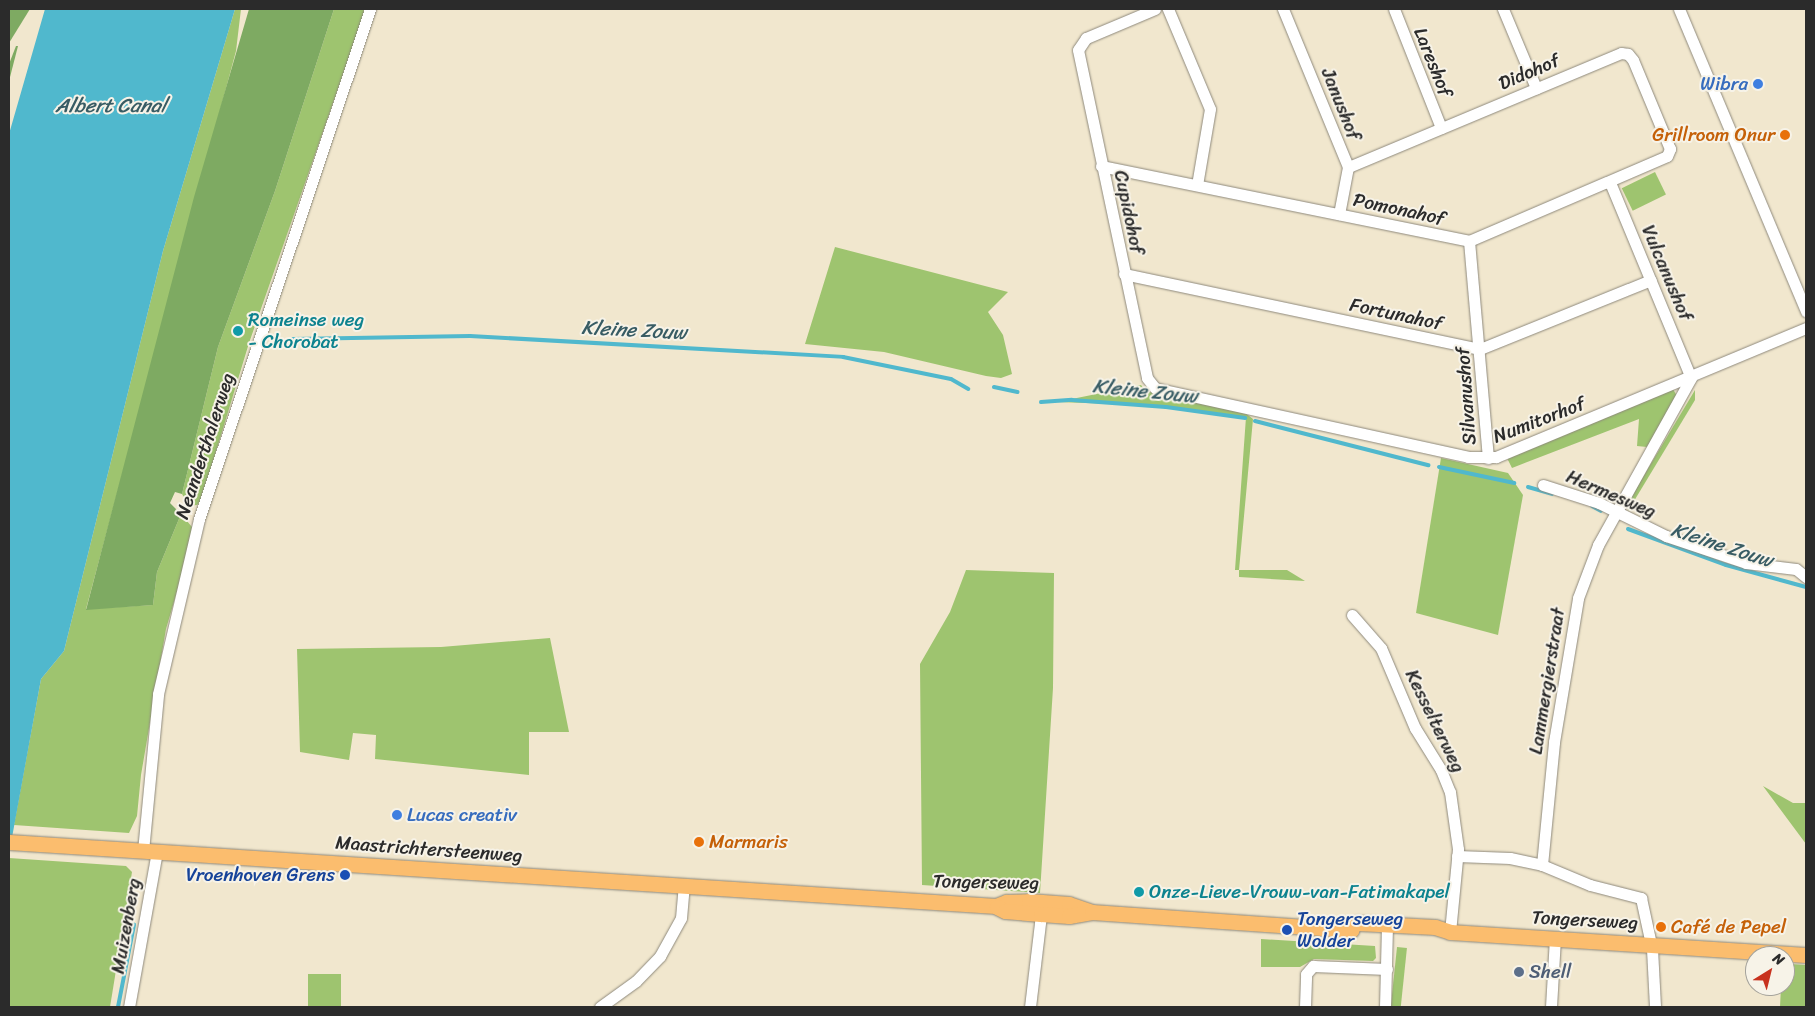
<!DOCTYPE html>
<meta charset="utf-8">
<style>
body{margin:0}
#map{position:relative;width:1815px;height:1016px;overflow:hidden;background:#f1e7ce;font-family:Sriracha,sans-serif}
div>[style]{position:absolute}
.green>*{inset:0;background:#9ec46f;transform-origin:0 0}
.forest>*{inset:0;background:#7eaa62}
.water>*{inset:0;background:#50b8cd}
.stream>*{height:4px;margin:-2px;padding:0 2px;transform-origin:2px;border-radius:2px;background:#50b8cd}
.roads{filter:drop-shadow(0 0 1px #8e897c) drop-shadow(0 0 1px #8e897c)}
.minor>*{height:11px;margin:-5.5px;padding:0 5.5px;transform-origin:5.5px;border-radius:5.5px;background:#fff}
.major>*{height:15px;margin:-7.5px;padding:0 7.5px;transform-origin:7.5px;border-radius:7.5px;background:#fbbd6e}
.dots>*{width:14px;height:14px;translate:-50% -50%;box-sizing:border-box;border:2px solid #f7f3e8;border-radius:50%}
span{translate:-50% -50%;white-space:nowrap;text-align:center;line-height:1.15;-webkit-text-stroke:4px #f7f3e8;paint-order:stroke}
.street-label{font-size:19px;color:#2b2b2b}
.shop-label{font-size:19px;color:#366cbe}
.right{translate:-100% -50%;text-align:right}
.left{translate:0 -50%;text-align:left}
.food-label{font-size:19px;color:#c56008}
.culture-label{font-size:19px;color:#0d838f}
.transit-label{font-size:19px;color:#164399}
.service-label{font-size:19px;color:#4e5e75}
.water-label{font-size:20px;color:#385c64;font-style:italic}
.frame{position:absolute;inset:0;border:10px solid #2b2b2b;pointer-events:none}
.north{position:absolute;left:1745px;top:946px;width:50px;height:50px;box-sizing:border-box;background:#f7f3e8;border:1px solid #a5a39c;border-radius:50%;rotate:36deg;font-size:14px;font-weight:700;line-height:20px;text-align:center;color:#2b2b2b}
.north::after{content:'';display:block;margin:auto;width:18px;height:22px;background:#c8321e;clip-path:polygon(50% 0,100% 100%,50% 72%,0 100%)}
</style>
<div id="map">
<div class="green">
<i style="clip-path:polygon(235px 9px,241px 9px,236px 51px,86px 609px,153px 605px,157px 572px,181px 514px,192px 527px,191px 544px,166px 629px,141px 775px,137px 816px,129px 833px,14px 825px,41px 679px,64px 651px,163px 251px)"></i>
<i style="clip-path:polygon(334px 9px,366px 9px,249px 343px,201px 501px,197px 505px,189px 506px,182px 494px,218px 347px,275px 191px)"></i>
<i style="left:1655px;top:172px;width:25px;height:37px;rotate:64deg"></i>
<i style="clip-path:polygon(835px 247px,1008px 292px,988px 312px,1003px 335px,1012px 374px,1001px 378px,986px 376px,884px 352px,805px 344px)"></i>
<i style="clip-path:polygon(1141px 385px,1146px 391px,1244px 412px,1253px 419px,1239px 570px,1287px 570px,1305px 581px,1239px 577px,1239px 570px,1235px 570px,1246px 417px,1145px 405px,1057px 402px)"></i>
<i style="clip-path:polygon(1673px 389px,1678px 398px,1647px 447px,1637px 446px,1639px 419px,1512px 468px,1506px 456px)"></i>
<i style="clip-path:polygon(1695px 390px,1695px 400px,1628px 511px,1628px 502px)"></i>
<i style="clip-path:polygon(1441px 458px,1508px 473px,1523px 495px,1498px 635px,1416px 613px)"></i>
<i style="clip-path:polygon(966px 570px,1054px 573px,1053px 688px,1040px 893px,922px 885px,920px 664px,950px 612px)"></i>
<i style="clip-path:polygon(550px 638px,569px 732px,529px 732px,529px 775px,375px 759px,376px 735px,353px 733px,349px 760px,300px 752px,297px 649px,441px 647px)"></i>
<i style="clip-path:polygon(1763px 786px,1793px 803px,1806px 803px,1806px 844px)"></i>
<i style="clip-path:polygon(9px 858px,126px 866px,132px 872px,110px 1007px,9px 1007px)"></i>
<i style="clip-path:polygon(1261px 939px,1375px 946px,1376px 958px,1373px 961px,1314px 959px,1300px 967px,1261px 967px)"></i>
<i style="left:1397px;top:947px;width:10px;height:60px;rotate:6deg"></i>
<i style="clip-path:polygon(1790px 964px,1806px 965px,1806px 1007px,1780px 1007px,1781px 986px,1785px 986px,1785px 970px,1789px 971px)"></i>
<i style="left:308px;top:974px;width:33px;height:33px"></i>
</div>
<div class="forest">
<i style="clip-path:polygon(9px 9px,30px 9px,9px 43px)"></i>
<i style="clip-path:polygon(249px 9px,334px 9px,275px 191px,218px 347px,182px 494px,175px 492px,170px 503px,181px 514px,157px 572px,153px 605px,86px 610px,194px 197px)"></i>
<i style="clip-path:polygon(16px 46px,18px 46px,9px 81px,9px 64px)"></i>
</div>
<div class="water">
<i style="clip-path:polygon(45px 9px,235px 9px,163px 251px,64px 651px,41px 679px,9px 854px,9px 134px)"></i>
</div>
<div class="stream">
<i style="left:293px;top:339px;width:177px;rotate:-1deg"></i>
<i style="left:470px;top:336px;width:374px;rotate:3.2deg"></i>
<i style="left:843px;top:357px;width:110px;rotate:11.5deg"></i>
<i style="left:951px;top:379px;width:20px;rotate:30deg"></i>
<i style="left:994px;top:387px;width:24px;rotate:12deg"></i>
<i style="left:1041px;top:402px;width:31px;rotate:-4deg"></i>
<i style="left:1072px;top:400px;width:94px;rotate:4.3deg"></i>
<i style="left:1166px;top:407px;width:80px;rotate:7.9deg"></i>
<i style="left:1255px;top:421px;width:179px;rotate:14.3deg"></i>
<i style="left:1439px;top:467px;width:77px;rotate:12deg"></i>
<i style="left:1528px;top:487px;width:25px;rotate:16deg"></i>
<i style="left:1592px;top:506px;width:10px;rotate:29deg"></i>
<i style="left:1628px;top:529px;width:104px;rotate:20.2deg"></i>
<i style="left:1726px;top:565px;width:83px;rotate:15.4deg"></i>
<i style="left:118px;top:1007px;width:84px;rotate:-79deg"></i>
</div>
<div class="roads">
<div class="minor">
<i style="left:1155px;top:9px;width:75px;rotate:157.2deg"></i>
<i style="left:1086px;top:38px;width:14px;rotate:124deg"></i>
<i style="left:1078px;top:50px;width:335px;rotate:78.1deg"></i>
<i style="left:1147px;top:378px;width:13px;rotate:51deg"></i>
<i style="left:1155px;top:388px;width:321px;rotate:12.4deg"></i>
<i style="left:1468px;top:457px;width:28px"></i>
<i style="left:1496px;top:457px;width:336px;rotate:-22.6deg"></i>
<i style="left:1168px;top:9px;width:108px;rotate:67.2deg"></i>
<i style="left:1210px;top:109px;width:77px;rotate:99.7deg"></i>
<i style="left:1283px;top:9px;width:171px;rotate:67.6deg"></i>
<i style="left:1348px;top:167px;width:48px;rotate:100.8deg"></i>
<i style="left:1394px;top:9px;width:128px;rotate:68.4deg"></i>
<i style="left:1503px;top:9px;width:86px;rotate:67.3deg"></i>
<i style="left:1679px;top:9px;width:328px;rotate:67.2deg"></i>
<i style="left:1101px;top:166px;width:376px;rotate:11.5deg"></i>
<i style="left:1469px;top:241px;width:215px;rotate:-23.2deg"></i>
<i style="left:1667px;top:156px;width:8px;rotate:-67deg"></i>
<i style="left:1670px;top:149px;width:96px;rotate:-112.6deg"></i>
<i style="left:1633px;top:60px;width:8px;rotate:-130deg"></i>
<i style="left:1628px;top:54px;width:7px;rotate:-172deg"></i>
<i style="left:1621px;top:53px;width:296px;rotate:157.3deg"></i>
<i style="left:1469px;top:241px;width:218px;rotate:85deg"></i>
<i style="left:1124px;top:274px;width:364px;rotate:11.9deg"></i>
<i style="left:1480px;top:349px;width:184px;rotate:-22deg"></i>
<i style="left:1543px;top:485px;width:59px;rotate:17.8deg"></i>
<i style="left:1599px;top:503px;width:75px;rotate:26.2deg"></i>
<i style="left:1666px;top:536px;width:84px;rotate:18.6deg"></i>
<i style="left:1746px;top:563px;width:50px;rotate:6.8deg"></i>
<i style="left:1796px;top:569px;width:13px;rotate:39deg"></i>
<i style="left:1352px;top:615px;width:44px;rotate:48.7deg"></i>
<i style="left:1381px;top:648px;width:87px;rotate:67deg"></i>
<i style="left:1415px;top:728px;width:49px;rotate:58.2deg"></i>
<i style="left:1441px;top:770px;width:24px;rotate:68deg"></i>
<i style="left:1450px;top:792px;width:58px;rotate:82deg"></i>
<i style="left:1458px;top:849px;width:83px;rotate:95.5deg"></i>
<i style="left:143px;top:851px;width:158px;rotate:-84.5deg"></i>
<i style="left:158px;top:694px;width:180px;rotate:-76.8deg"></i>
<i style="left:199px;top:519px;width:538px;rotate:-71.46deg"></i>
<i style="left:1457px;top:856px;width:53px;rotate:2.2deg"></i>
<i style="left:1510px;top:858px;width:33px;rotate:12deg"></i>
<i style="left:1542px;top:865px;width:52px;rotate:22.6deg"></i>
<i style="left:1590px;top:885px;width:53px;rotate:14.3deg"></i>
<i style="left:1641px;top:898px;width:52px;rotate:77.8deg"></i>
<i style="left:1652px;top:949px;width:58px;rotate:87deg"></i>
<i style="left:1542px;top:865px;width:124px;rotate:-84.4deg"></i>
<i style="left:1554px;top:742px;width:146px;rotate:-80.5deg"></i>
<i style="left:1578px;top:598px;width:57px;rotate:-69.3deg"></i>
<i style="left:1598px;top:545px;width:191px;rotate:-60.9deg"></i>
<i style="left:1691px;top:378px;width:212px;rotate:-112.5deg"></i>
<i style="left:129px;top:1007px;width:158px;rotate:-79.8deg"></i>
<i style="left:600px;top:1007px;width:44px;rotate:-35.8deg"></i>
<i style="left:636px;top:981px;width:35px;rotate:-46deg"></i>
<i style="left:660px;top:956px;width:43px;rotate:-61.1deg"></i>
<i style="left:681px;top:918px;width:33px;rotate:-85deg"></i>
<i style="left:1030px;top:1007px;width:101px;rotate:-83.2deg"></i>
<i style="left:1305px;top:1007px;width:33px;rotate:-88deg"></i>
<i style="left:1306px;top:974px;width:11px;rotate:-49deg"></i>
<i style="left:1313px;top:966px;width:74px;rotate:2.3deg"></i>
<i style="left:1385px;top:1007px;width:83px;rotate:-88.6deg"></i>
<i style="left:1551px;top:1007px;width:69px;rotate:-86.7deg"></i>
</div>
<div class="major">
<i style="left:9px;top:842px;width:989px;rotate:3.71deg"></i>
<i style="left:996px;top:906px;width:11px;rotate:-22deg"></i>
<i style="left:1006px;top:902px;width:23px;rotate:-2deg"></i>
<i style="left:1029px;top:901px;width:40px;rotate:4.3deg"></i>
<i style="left:1069px;top:904px;width:24px;rotate:19deg"></i>
<i style="left:997px;top:907px;width:9px;rotate:27deg"></i>
<i style="left:1005px;top:911px;width:36px;rotate:5deg"></i>
<i style="left:1041px;top:914px;width:28px;rotate:4deg"></i>
<i style="left:1069px;top:916px;width:23px;rotate:-10deg"></i>
<i style="left:1092px;top:912px;width:260px;rotate:4deg"></i>
<i style="left:1342px;top:927px;width:17px;rotate:-13deg"></i>
<i style="left:1359px;top:923px;width:76px;rotate:3deg"></i>
<i style="left:1435px;top:927px;width:16px;rotate:18deg"></i>
<i style="left:1450px;top:932px;width:357px;rotate:3.7deg"></i>
</div>
</div>
<div class="dots">
<i style="left:1758px;top:84px;background:#3f7fe0"></i>
<i style="left:1785px;top:135px;background:#e8710a"></i>
<i style="left:238px;top:331px;background:#0f9aa8"></i>
<i style="left:397px;top:815px;background:#3f7fe0"></i>
<i style="left:699px;top:842px;background:#e8710a"></i>
<i style="left:345px;top:875px;background:#1a4fb4"></i>
<i style="left:1139px;top:892px;background:#0f9aa8"></i>
<i style="left:1661px;top:927px;background:#e8710a"></i>
<i style="left:1287px;top:930px;background:#1a4fb4"></i>
<i style="left:1519px;top:972px;background:#5c6f8a"></i>
</div>
<div class="street-label">
<span style="left:1433px;top:62px;rotate:68deg">Lareshof</span>
<span style="left:1529px;top:72px;rotate:-23deg">Didohof</span>
<span style="left:1341px;top:104px;rotate:68deg">Janushof</span>
<span style="left:1399px;top:209px;rotate:12deg">Pomonahof</span>
<span style="left:1129px;top:212px;rotate:78deg">Cupidohof</span>
<span style="left:1667px;top:273px;rotate:67deg">Vulcanushof</span>
<span style="left:1396px;top:314px;rotate:12deg">Fortunahof</span>
<span style="left:1466px;top:396px;rotate:-94deg">Silvanushof</span>
<span style="left:1539px;top:420px;rotate:-21deg">Numitorhof</span>
<span style="left:205px;top:446px;rotate:-72deg">Neanderthalerweg</span>
<span style="left:1611px;top:494px;rotate:23deg">Hermesweg</span>
<span style="left:1547px;top:681px;rotate:-81deg">Lammergierstraat</span>
<span style="left:1435px;top:721px;rotate:64deg">Kesselterweg</span>
<span style="left:429px;top:849px;rotate:4deg">Maastrichtersteenweg</span>
<span style="left:986px;top:882px;rotate:1deg">Tongerseweg</span>
<span style="left:1585px;top:920px;rotate:3deg">Tongerseweg</span>
<span style="left:126px;top:926px;rotate:-80deg">Muizenberg</span>
</div>
<div class="shop-label">
<span class="right" style="left:1748px;top:84px">Wibra</span>
<span class="left" style="left:407px;top:815px">Lucas creativ</span>
</div>
<div class="food-label">
<span class="right" style="left:1775px;top:135px">Grillroom Onur</span>
<span class="left" style="left:709px;top:842px">Marmaris</span>
<span class="left" style="left:1671px;top:927px">Café de Pepel</span>
</div>
<div class="culture-label">
<span class="left" style="left:248px;top:331px">Romeinse weg<br>- Chorobat</span>
<span class="left" style="left:1149px;top:892px">Onze-Lieve-Vrouw-van-Fatimakapel</span>
</div>
<div class="transit-label">
<span class="right" style="left:335px;top:875px">Vroenhoven Grens</span>
<span class="left" style="left:1297px;top:930px">Tongerseweg<br>Wolder</span>
</div>
<div class="service-label">
<span class="left" style="left:1529px;top:972px">Shell</span>
</div>
<div class="water-label">
<span style="left:111px;top:105px">Albert Canal</span>
<span style="left:634px;top:330px;rotate:3deg">Kleine Zouw</span>
<span style="left:1145px;top:391px;rotate:6deg">Kleine Zouw</span>
<span style="left:1722px;top:545px;rotate:18deg">Kleine Zouw</span>
</div>
<div class="frame"></div>
<div class="north">N</div>
</div>
